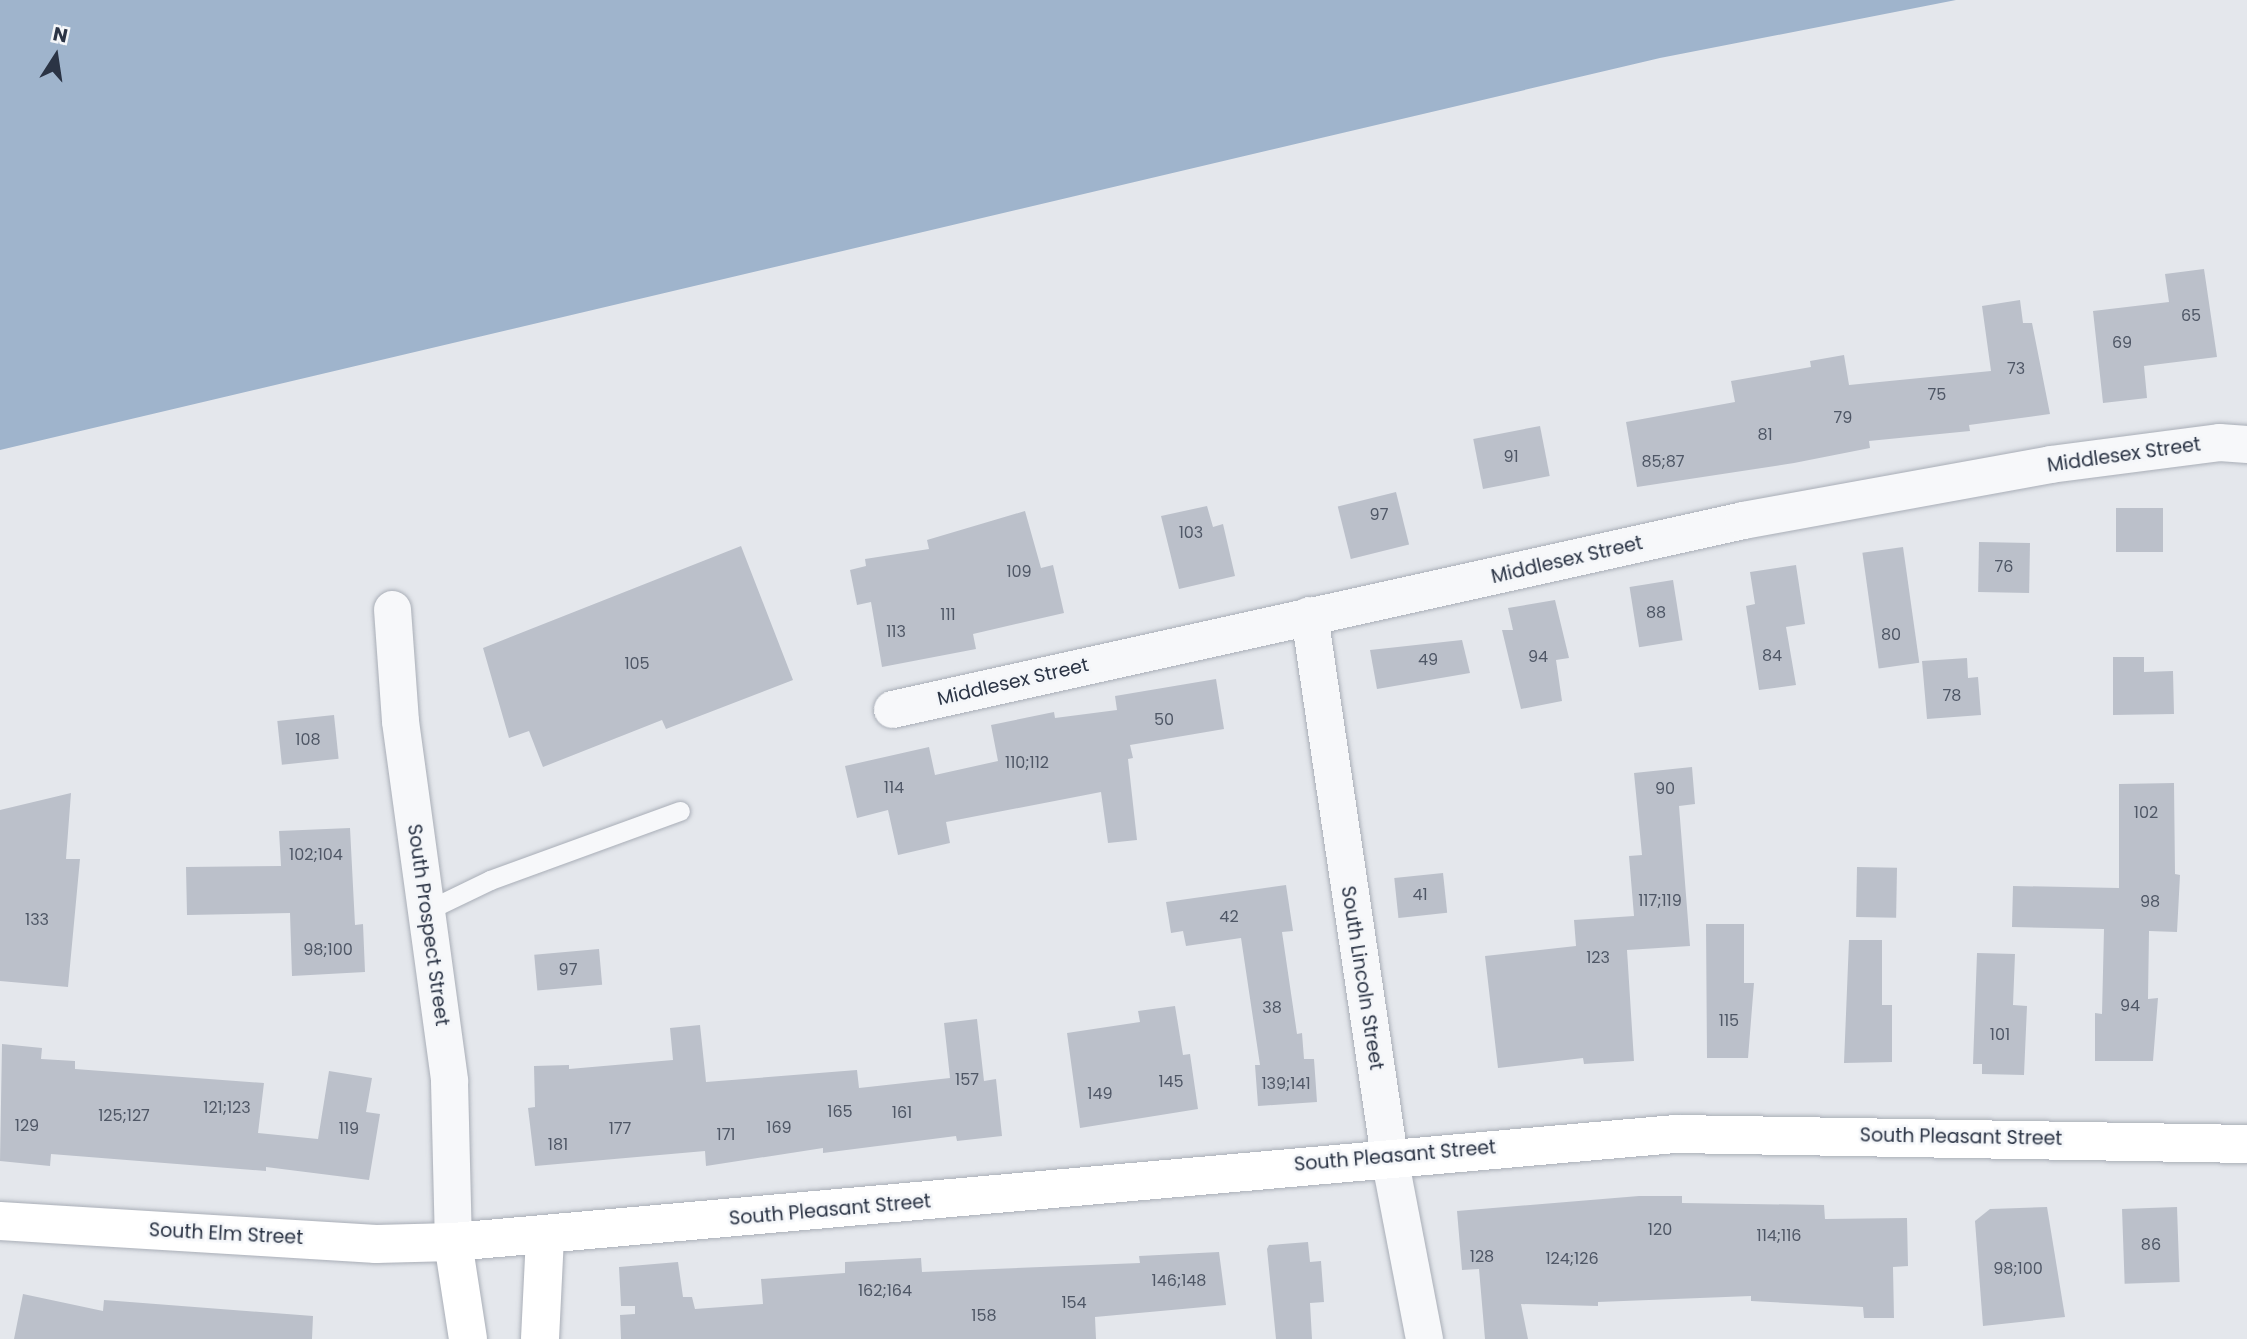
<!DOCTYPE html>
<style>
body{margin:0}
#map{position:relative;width:2247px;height:1339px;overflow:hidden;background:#e4e7ec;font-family:Poppins,sans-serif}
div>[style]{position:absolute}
.water>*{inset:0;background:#9fb4cc}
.building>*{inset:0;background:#bbc0ca;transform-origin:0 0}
.roads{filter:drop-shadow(0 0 2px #a9aeb7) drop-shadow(0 0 2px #a9aeb7)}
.lane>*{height:19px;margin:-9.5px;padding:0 9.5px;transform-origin:9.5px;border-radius:9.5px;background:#f7f8fa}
.street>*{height:37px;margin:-18.5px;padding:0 18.5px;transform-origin:18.5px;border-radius:18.5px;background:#f7f8fa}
.secondary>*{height:38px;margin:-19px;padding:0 19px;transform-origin:19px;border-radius:19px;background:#fff}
span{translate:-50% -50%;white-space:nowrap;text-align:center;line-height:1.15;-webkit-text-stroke:5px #f4f6f9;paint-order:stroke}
.number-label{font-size:16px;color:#4f5766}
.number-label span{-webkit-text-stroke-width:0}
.street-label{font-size:19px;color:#2b3445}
.north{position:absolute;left:21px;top:21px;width:70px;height:70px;-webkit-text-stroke:5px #f4f6f9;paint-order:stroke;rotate:12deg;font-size:19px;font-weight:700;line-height:28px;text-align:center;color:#2b3445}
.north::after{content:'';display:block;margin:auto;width:24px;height:32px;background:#2b3445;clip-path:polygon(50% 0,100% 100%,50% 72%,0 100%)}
</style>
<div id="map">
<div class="water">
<i style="clip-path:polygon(0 0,1956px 0,1660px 58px,0 450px)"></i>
</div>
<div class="building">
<i style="clip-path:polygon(2204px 269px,2217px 357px,2144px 366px,2147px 398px,2103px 403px,2093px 311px,2169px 302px,2165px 274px)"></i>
<i style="clip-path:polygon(2020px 300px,2023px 323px,2032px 323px,2050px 414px,1969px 425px,1970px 431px,1869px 441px,1870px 448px,1794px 463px,1637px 487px,1626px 422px,1735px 402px,1731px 381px,1811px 367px,1810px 361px,1844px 355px,1849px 385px,1991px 371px,1982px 306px)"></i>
<i style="left:1540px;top:426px;width:51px;height:68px;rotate:79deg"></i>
<i style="left:1396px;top:492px;width:54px;height:60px;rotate:76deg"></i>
<i style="clip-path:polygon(1207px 506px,1213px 527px,1223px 524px,1235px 576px,1179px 589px,1161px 516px)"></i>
<i style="left:2116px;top:508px;width:47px;height:44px"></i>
<i style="clip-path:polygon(1025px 511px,1041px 568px,1053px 565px,1064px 613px,973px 634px,976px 649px,882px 667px,871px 602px,857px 605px,850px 570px,866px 566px,865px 559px,929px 549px,927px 540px)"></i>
<i style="left:1979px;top:542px;width:51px;height:50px;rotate:1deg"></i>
<i style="clip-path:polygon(741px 546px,793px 680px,666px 729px,662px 720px,543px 767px,529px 731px,509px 738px,483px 648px)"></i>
<i style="left:1903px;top:547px;width:117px;height:41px;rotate:82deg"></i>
<i style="clip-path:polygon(1796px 565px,1805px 624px,1786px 627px,1796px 685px,1759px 690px,1746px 606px,1755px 604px,1750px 572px)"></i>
<i style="left:1673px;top:580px;width:61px;height:44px;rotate:81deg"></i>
<i style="clip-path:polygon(1555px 600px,1569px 658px,1556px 660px,1562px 701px,1521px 709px,1502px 630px,1513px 630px,1508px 608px)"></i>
<i style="clip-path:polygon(1462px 640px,1470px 673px,1377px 689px,1370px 650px)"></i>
<i style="clip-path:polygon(2113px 657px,2144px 657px,2144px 672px,2173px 671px,2174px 714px,2113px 715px)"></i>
<i style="clip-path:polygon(1967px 658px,1968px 678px,1978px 677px,1981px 715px,1927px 719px,1922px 661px)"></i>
<i style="clip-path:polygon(1216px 679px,1224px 729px,1130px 745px,1133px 758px,1128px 759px,1137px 840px,1108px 843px,1101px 792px,946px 822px,950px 843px,898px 855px,888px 810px,857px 818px,845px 766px,929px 747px,935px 775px,998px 761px,991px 725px,1054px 712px,1055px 718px,1117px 710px,1115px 696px)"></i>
<i style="left:334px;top:715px;width:44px;height:57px;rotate:84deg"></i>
<i style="clip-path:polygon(1692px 767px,1695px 804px,1679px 806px,1690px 946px,1627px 950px,1634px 1061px,1584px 1064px,1583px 1058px,1498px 1068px,1485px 956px,1576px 946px,1574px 920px,1634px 916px,1629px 856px,1642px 855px,1634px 773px)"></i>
<i style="clip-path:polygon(2174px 783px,2175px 874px,2180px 875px,2177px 932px,2149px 931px,2148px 999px,2158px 998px,2153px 1061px,2095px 1061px,2095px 1013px,2102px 1014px,2104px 929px,2012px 927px,2013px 886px,2119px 888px,2119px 784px)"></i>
<i style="clip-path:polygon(71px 793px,66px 859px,80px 859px,68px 987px,0 981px,0 810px)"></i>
<i style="clip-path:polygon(350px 828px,355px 925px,363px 924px,365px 972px,292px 976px,290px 913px,187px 915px,186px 867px,281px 866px,279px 831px)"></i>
<i style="left:1857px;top:867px;width:40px;height:50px;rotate:1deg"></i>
<i style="left:1443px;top:873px;width:40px;height:49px;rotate:84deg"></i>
<i style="clip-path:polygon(1286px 885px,1293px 931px,1282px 932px,1297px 1034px,1302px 1033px,1304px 1059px,1314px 1059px,1317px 1102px,1258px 1106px,1255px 1065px,1260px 1065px,1241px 938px,1186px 946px,1183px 931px,1171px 933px,1166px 902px)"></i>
<i style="clip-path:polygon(1706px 924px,1744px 924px,1744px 983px,1754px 983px,1748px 1058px,1707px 1058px)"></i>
<i style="clip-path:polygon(1849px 940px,1882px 940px,1882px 1005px,1892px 1005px,1892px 1062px,1844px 1063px)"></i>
<i style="left:599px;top:949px;width:36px;height:65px;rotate:85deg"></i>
<i style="clip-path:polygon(1977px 953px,2015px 954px,2013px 1005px,2027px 1006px,2024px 1075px,1982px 1074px,1982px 1064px,1973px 1064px)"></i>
<i style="clip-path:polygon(1175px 1006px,1183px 1055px,1190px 1054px,1198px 1109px,1080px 1128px,1067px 1033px,1140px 1022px,1138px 1011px)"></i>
<i style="clip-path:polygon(977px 1019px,984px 1081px,996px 1079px,1002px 1136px,957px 1141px,956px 1136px,823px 1153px,823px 1148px,706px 1166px,705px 1151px,535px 1166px,528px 1108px,535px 1107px,534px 1066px,569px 1065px,569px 1069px,673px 1060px,670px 1028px,700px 1025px,706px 1082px,857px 1070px,859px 1088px,950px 1078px,944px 1023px)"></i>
<i style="clip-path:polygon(2px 1044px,42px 1048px,41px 1059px,75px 1061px,75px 1069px,264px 1083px,258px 1133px,318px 1139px,329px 1071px,372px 1078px,366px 1112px,380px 1114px,369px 1180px,266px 1167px,266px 1171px,51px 1154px,50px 1166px,0 1161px)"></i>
<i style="clip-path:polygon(1639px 1196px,1682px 1196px,1682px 1203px,1824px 1205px,1825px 1219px,1907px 1218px,1908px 1266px,1893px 1267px,1894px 1318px,1864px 1318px,1863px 1307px,1751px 1301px,1751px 1296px,1598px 1302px,1598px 1306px,1521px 1304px,1528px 1339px,1485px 1339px,1479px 1269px,1462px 1270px,1457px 1211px)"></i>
<i style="clip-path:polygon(2047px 1207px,2065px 1317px,1983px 1326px,1975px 1221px,1990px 1209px)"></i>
<i style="left:2177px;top:1207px;width:75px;height:55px;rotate:88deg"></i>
<i style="clip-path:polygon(1308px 1242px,1310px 1262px,1321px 1261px,1324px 1302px,1310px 1303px,1312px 1339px,1276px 1339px,1267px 1249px,1269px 1245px)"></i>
<i style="clip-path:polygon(1219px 1252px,1226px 1305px,1095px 1317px,1096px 1339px,621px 1339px,620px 1315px,635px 1314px,635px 1306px,621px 1306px,619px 1267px,678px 1262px,683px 1297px,692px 1297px,695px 1309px,763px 1304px,761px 1279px,845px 1273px,845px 1262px,921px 1258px,922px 1272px,1140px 1263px,1139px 1256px)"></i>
<i style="clip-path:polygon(23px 1294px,103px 1311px,104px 1300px,313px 1316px,312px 1339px,14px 1339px)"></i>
</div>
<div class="roads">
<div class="lane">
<i style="left:426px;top:911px;width:71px;rotate:-25.8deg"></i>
<i style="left:490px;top:880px;width:202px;rotate:-20deg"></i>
</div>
<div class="street">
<i style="left:392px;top:609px;width:112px;rotate:85.9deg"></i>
<i style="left:400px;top:721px;width:363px;rotate:82.2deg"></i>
<i style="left:449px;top:1081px;width:161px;rotate:88.6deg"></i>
<i style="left:1309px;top:615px;width:548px;rotate:81.6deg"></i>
<i style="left:1389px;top:1157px;width:185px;rotate:79.1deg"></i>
<i style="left:892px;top:709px;width:872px;rotate:-12.52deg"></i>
<i style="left:1743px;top:520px;width:312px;rotate:-10.3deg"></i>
<i style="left:2050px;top:464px;width:170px;rotate:-7.4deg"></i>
<i style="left:2219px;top:442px;width:28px;rotate:4deg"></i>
</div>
<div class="secondary">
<i style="left:0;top:1221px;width:377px;rotate:3.5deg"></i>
<i style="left:376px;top:1244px;width:77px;rotate:-1.5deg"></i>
<i style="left:453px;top:1242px;width:1228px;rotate:-5.05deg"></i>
<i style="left:1676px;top:1134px;width:571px;rotate:1deg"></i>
<i style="left:453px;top:1242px;width:98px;rotate:81.2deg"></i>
<i style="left:540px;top:1339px;width:104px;rotate:-87.2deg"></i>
</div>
</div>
<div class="number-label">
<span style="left:2191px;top:316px">65</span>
<span style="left:2122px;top:343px">69</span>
<span style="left:2016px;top:369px">73</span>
<span style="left:1937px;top:395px">75</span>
<span style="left:1843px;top:418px">79</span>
<span style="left:1765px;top:435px">81</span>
<span style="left:1511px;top:457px">91</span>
<span style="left:1663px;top:462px">85;87</span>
<span style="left:1379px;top:515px">97</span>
<span style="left:1191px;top:533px">103</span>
<span style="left:2004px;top:567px">76</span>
<span style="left:1019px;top:572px">109</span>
<span style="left:1656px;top:613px">88</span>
<span style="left:948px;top:615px">111</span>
<span style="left:896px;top:632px">113</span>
<span style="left:1891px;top:635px">80</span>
<span style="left:1772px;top:656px">84</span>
<span style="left:1538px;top:657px">94</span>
<span style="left:1428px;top:660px">49</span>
<span style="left:637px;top:664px">105</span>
<span style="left:1952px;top:696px">78</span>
<span style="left:1164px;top:720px">50</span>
<span style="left:308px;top:740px">108</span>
<span style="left:1027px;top:763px">110;112</span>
<span style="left:894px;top:788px">114</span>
<span style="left:1665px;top:789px">90</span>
<span style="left:2146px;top:813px">102</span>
<span style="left:316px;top:855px">102;104</span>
<span style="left:1420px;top:895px">41</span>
<span style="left:1660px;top:901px">117;119</span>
<span style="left:2150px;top:902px">98</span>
<span style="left:1229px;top:917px">42</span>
<span style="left:37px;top:920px">133</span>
<span style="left:328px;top:950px">98;100</span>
<span style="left:1598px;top:958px">123</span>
<span style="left:568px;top:970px">97</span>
<span style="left:2130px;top:1006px">94</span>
<span style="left:1272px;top:1008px">38</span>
<span style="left:1729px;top:1021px">115</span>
<span style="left:2000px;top:1035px">101</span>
<span style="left:967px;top:1080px">157</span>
<span style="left:1171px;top:1082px">145</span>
<span style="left:1286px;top:1084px">139;141</span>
<span style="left:1100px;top:1094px">149</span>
<span style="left:227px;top:1108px">121;123</span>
<span style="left:840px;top:1112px">165</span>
<span style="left:902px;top:1113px">161</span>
<span style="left:124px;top:1116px">125;127</span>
<span style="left:27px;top:1126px">129</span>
<span style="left:779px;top:1128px">169</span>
<span style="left:349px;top:1129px">119</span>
<span style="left:620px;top:1129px">177</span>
<span style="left:726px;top:1135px">171</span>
<span style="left:558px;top:1145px">181</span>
<span style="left:1660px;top:1230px">120</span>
<span style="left:1779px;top:1236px">114;116</span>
<span style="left:2151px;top:1245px">86</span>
<span style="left:1482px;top:1257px">128</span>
<span style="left:1572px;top:1259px">124;126</span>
<span style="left:2018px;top:1269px">98;100</span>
<span style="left:1179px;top:1281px">146;148</span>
<span style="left:885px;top:1291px">162;164</span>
<span style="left:1074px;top:1303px">154</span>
<span style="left:984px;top:1316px">158</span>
</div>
<div class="street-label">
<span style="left:2124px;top:455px;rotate:-8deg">Middlesex Street</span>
<span style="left:1567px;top:560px;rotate:-13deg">Middlesex Street</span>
<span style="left:1013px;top:682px;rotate:-13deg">Middlesex Street</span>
<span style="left:428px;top:925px;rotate:82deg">South Prospect Street</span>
<span style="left:1362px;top:978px;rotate:81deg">South Lincoln Street</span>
<span style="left:1961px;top:1137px;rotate:1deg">South Pleasant Street</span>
<span style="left:1395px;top:1156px;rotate:-5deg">South Pleasant Street</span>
<span style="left:830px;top:1210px;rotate:-5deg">South Pleasant Street</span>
<span style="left:226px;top:1234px;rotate:3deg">South Elm Street</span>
</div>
<div class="north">N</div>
</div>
